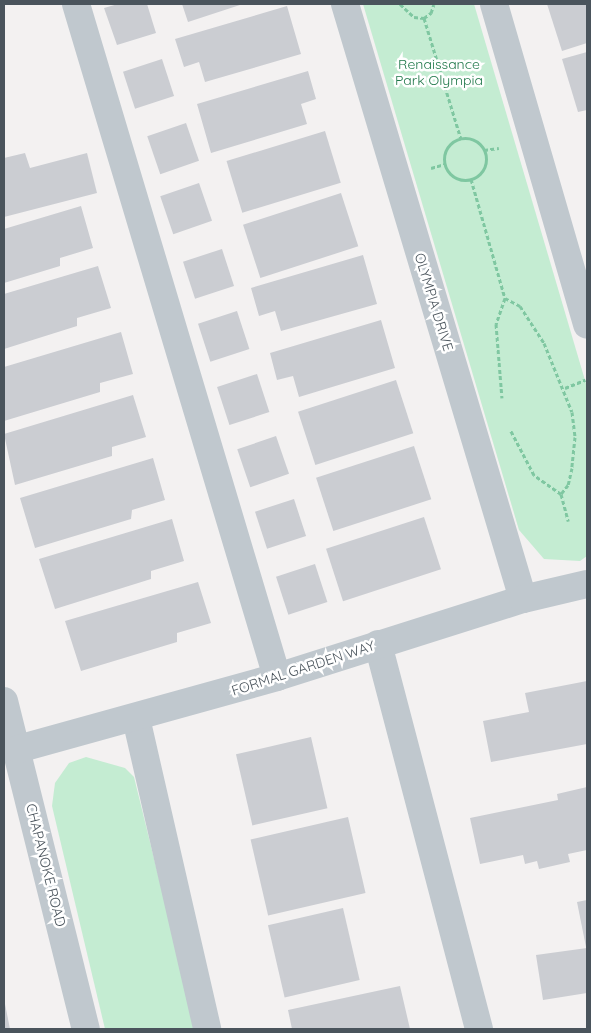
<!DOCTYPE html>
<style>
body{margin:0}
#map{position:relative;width:591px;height:1033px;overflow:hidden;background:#f3f1f1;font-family:Quicksand,sans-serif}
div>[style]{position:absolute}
.green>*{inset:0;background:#c4ecd2}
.building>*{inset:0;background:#cbcdd2;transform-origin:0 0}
.path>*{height:3px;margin-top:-1.5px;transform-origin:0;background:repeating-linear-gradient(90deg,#7fc7a1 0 4px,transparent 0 6.5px)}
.path>.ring{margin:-1.5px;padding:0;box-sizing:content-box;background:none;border:3px solid #7fc7a1;border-radius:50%}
.minor>*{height:28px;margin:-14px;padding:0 14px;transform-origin:14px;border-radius:14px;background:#c0c8ce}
span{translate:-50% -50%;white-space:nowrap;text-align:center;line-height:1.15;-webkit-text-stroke:5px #fff;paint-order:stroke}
.park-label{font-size:14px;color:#20784a}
.street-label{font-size:14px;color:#4a545c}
.frame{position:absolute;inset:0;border:5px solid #4a545c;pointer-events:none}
</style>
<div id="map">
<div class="green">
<i style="clip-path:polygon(363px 4px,474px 4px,587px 387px,587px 556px,580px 561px,544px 559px,519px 530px)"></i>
<i style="clip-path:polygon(86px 757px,125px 768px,134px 777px,196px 1029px,105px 1029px,52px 806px,55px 783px,69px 763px)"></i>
</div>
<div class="building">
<i style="clip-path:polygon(118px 4px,147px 4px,156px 33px,117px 45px,104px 8px)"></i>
<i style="clip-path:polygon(182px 4px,243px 4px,188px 22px)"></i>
<i style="clip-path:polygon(547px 4px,587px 4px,587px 43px,562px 51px)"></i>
<i style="clip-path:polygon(287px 6px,301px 54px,205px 82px,199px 62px,184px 67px,175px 39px)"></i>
<i style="clip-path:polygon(587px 52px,587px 110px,578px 112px,562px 59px)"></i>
<i style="left:162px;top:59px;width:39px;height:41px;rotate:72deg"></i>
<i style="clip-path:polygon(308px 71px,316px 99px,301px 104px,307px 124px,211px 153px,197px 104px)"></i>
<i style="left:186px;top:123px;width:40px;height:41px;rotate:71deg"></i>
<i style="left:325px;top:131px;width:54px;height:103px;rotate:73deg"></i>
<i style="clip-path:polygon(25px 153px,30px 168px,87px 153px,97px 193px,4px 217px,4px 158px)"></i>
<i style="left:199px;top:183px;width:40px;height:41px;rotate:71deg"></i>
<i style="left:341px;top:193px;width:56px;height:103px;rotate:72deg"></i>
<i style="clip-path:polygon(81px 206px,93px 248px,60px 258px,60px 266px,4px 283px,4px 229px)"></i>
<i style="left:222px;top:249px;width:39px;height:41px;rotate:72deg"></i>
<i style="clip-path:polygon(363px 255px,377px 304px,281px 331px,275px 311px,259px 316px,251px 288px)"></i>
<i style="clip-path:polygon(98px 266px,111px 308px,77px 318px,77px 326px,4px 349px,4px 294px)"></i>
<i style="left:237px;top:311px;width:40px;height:41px;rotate:72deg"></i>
<i style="clip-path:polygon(381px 320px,395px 368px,299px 397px,293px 376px,277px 380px,270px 353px)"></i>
<i style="clip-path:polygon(121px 332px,133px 374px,100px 383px,100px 392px,4px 421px,4px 367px)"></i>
<i style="left:257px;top:374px;width:40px;height:42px;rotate:72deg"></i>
<i style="left:396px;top:380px;width:56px;height:103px;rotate:72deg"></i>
<i style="clip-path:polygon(133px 395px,146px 437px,112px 447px,112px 456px,15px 485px,4px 434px)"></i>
<i style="left:276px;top:436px;width:40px;height:41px;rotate:71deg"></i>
<i style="left:414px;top:446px;width:56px;height:103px;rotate:72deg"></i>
<i style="clip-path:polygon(153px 458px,165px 500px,132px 510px,131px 519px,35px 548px,20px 498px)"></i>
<i style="left:294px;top:499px;width:39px;height:41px;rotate:72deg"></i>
<i style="left:424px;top:517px;width:55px;height:103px;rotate:72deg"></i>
<i style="clip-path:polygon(172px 519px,184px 561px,151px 571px,151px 579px,55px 609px,39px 559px)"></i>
<i style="left:315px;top:564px;width:40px;height:41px;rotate:72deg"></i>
<i style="clip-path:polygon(198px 582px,211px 623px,177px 633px,177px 642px,81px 671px,65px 621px)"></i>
<i style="clip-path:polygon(587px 681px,587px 744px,491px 762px,483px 721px,529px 712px,525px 693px)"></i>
<i style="left:311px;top:737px;width:73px;height:77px;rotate:77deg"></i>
<i style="clip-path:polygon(587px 787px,587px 850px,568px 854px,570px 862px,539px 869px,537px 861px,525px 864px,523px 855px,480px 864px,470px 818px,558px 800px,557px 794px)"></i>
<i style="left:348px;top:817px;width:78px;height:100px;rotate:77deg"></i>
<i style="clip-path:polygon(587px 900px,587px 947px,586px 947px,577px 902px)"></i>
<i style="left:343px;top:908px;width:74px;height:77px;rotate:77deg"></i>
<i style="clip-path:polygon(587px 948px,587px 993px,543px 1000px,536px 955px)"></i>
<i style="clip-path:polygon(400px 986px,410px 1029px,292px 1029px,288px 1010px)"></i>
<i style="clip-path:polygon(5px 1004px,10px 1029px,4px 1029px)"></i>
</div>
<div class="path">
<i style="left:400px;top:4px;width:19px;rotate:43deg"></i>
<i style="left:414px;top:17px;width:10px;rotate:6deg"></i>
<i style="left:424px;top:18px;width:9px;rotate:-36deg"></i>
<i style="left:431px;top:13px;width:9px;rotate:-72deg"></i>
<i style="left:424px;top:18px;width:127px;rotate:73deg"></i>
<i class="ring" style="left:444px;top:138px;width:39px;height:39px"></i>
<i style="left:484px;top:150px;width:15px;rotate:-8deg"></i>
<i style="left:431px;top:168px;width:15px;rotate:-16deg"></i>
<i style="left:471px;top:179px;width:124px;rotate:74.1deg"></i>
<i style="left:505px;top:298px;width:28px;rotate:109deg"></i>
<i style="left:496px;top:324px;width:74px;rotate:85.4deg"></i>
<i style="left:505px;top:298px;width:17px;rotate:28deg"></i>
<i style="left:520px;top:306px;width:44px;rotate:57deg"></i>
<i style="left:544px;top:343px;width:74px;rotate:67.9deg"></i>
<i style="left:572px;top:412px;width:25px;rotate:83deg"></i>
<i style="left:575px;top:437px;width:31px;rotate:96deg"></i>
<i style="left:572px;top:468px;width:17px;rotate:103deg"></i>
<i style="left:568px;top:485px;width:11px;rotate:128deg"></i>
<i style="left:561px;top:494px;width:33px;rotate:-145deg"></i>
<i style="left:534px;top:475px;width:50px;rotate:-117.6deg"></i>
<i style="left:565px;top:388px;width:22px;rotate:-22deg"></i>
<i style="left:561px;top:494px;width:28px;rotate:75deg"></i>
</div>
<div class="minor">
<i style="left:76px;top:4px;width:702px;rotate:73.37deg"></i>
<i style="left:345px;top:4px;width:621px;rotate:73.34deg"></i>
<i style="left:494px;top:4px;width:334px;rotate:73.8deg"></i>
<i style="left:378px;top:644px;width:398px;rotate:75.3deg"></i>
<i style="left:4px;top:701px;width:338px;rotate:76deg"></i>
<i style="left:136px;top:718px;width:319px;rotate:77.1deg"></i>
<i style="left:18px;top:749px;width:269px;rotate:-15.5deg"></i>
<i style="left:277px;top:677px;width:258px;rotate:-17.6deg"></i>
<i style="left:523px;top:599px;width:66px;rotate:-13.2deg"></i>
</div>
<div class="park-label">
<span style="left:439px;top:72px">Renaissance<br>Park Olympia</span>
</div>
<div class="street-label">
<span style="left:434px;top:302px;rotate:73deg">OLYMPIA DRIVE</span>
<span style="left:303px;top:668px;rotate:-18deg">FORMAL GARDEN WAY</span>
<span style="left:46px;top:865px;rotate:76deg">CHAPANOKE ROAD</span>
</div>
<div class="frame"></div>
</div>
